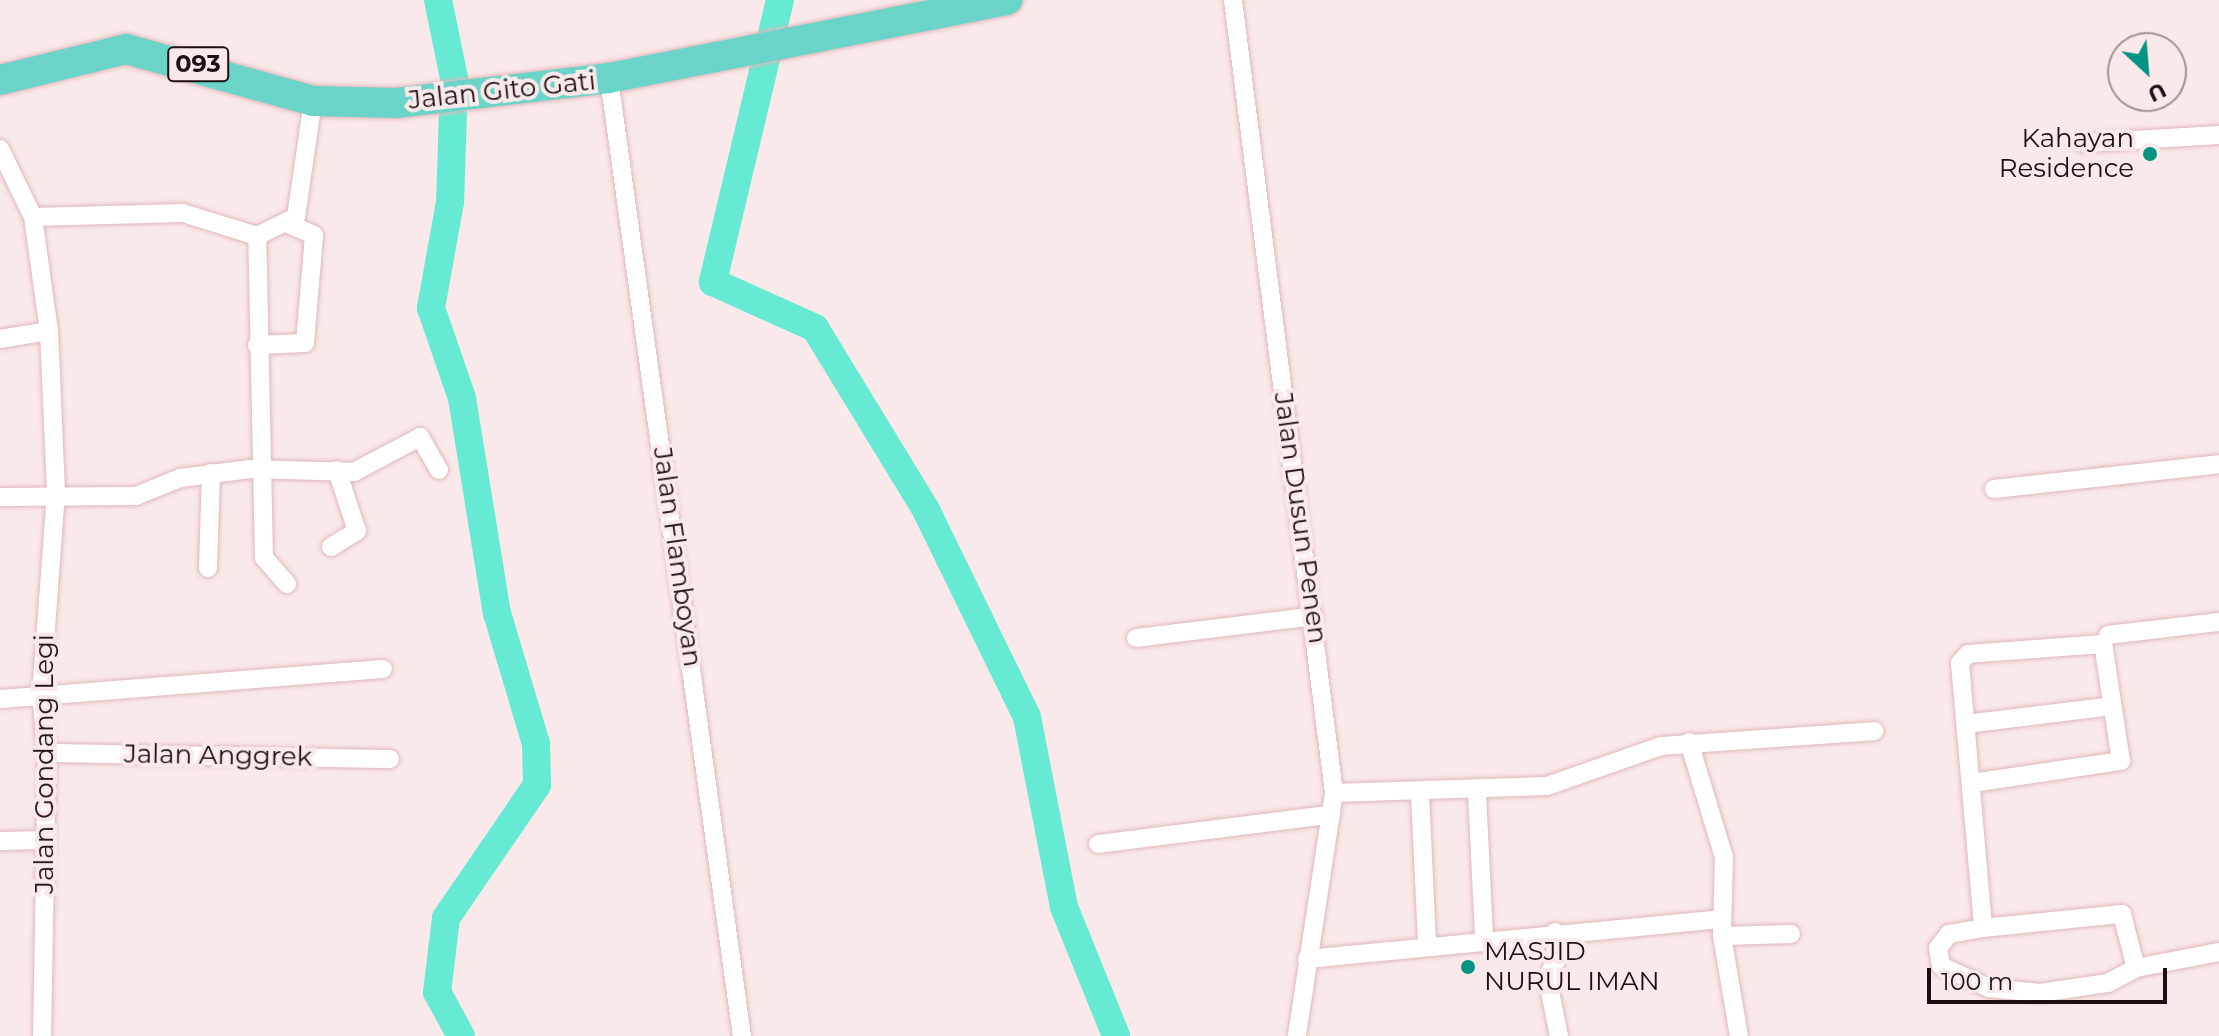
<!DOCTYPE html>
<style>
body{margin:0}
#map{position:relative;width:2219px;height:1036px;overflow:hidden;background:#fae9ea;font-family:Montserrat,sans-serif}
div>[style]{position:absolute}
.river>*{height:28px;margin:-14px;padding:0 14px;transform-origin:14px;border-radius:14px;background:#66ead3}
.roads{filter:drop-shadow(0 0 2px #e0b8bb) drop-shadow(0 0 2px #e0b8bb)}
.minor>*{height:18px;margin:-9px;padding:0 9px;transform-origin:9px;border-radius:9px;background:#fff}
.primary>*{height:30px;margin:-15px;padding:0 15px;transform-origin:15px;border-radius:15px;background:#69d4c7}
.dots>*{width:22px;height:22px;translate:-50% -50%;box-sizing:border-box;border:4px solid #fae9ea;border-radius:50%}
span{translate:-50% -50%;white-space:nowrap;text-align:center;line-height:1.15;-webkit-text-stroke:8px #fae9ea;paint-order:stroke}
.shield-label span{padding:2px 6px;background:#fae9ea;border:2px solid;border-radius:6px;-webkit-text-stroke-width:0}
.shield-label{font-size:24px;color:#1e1012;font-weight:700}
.street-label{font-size:26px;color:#1e1012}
.poi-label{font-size:26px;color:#1e1012}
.right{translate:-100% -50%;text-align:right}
.left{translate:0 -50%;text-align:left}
.north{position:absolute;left:2107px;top:32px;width:80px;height:80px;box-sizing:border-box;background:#fae9ea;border:2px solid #a29294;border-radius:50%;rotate:154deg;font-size:22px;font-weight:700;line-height:32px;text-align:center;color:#1e1012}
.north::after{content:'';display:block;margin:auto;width:28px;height:36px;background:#029482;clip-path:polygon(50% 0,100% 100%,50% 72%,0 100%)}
.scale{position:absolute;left:1927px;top:968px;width:240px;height:36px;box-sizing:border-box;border:4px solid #1e1012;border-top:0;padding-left:10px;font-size:24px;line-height:28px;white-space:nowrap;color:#1e1012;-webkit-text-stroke:6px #fae9ea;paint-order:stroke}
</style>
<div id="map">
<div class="river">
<i style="left:438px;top:0;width:80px;rotate:78.4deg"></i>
<i style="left:454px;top:78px;width:124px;rotate:91.8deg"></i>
<i style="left:450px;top:202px;width:108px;rotate:100.2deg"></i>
<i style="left:431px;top:308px;width:95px;rotate:71deg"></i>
<i style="left:462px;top:398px;width:218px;rotate:80.8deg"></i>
<i style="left:497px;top:613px;width:137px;rotate:73.4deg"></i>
<i style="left:536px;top:744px;width:41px;rotate:88.6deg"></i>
<i style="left:537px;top:785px;width:161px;rotate:124.4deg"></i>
<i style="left:446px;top:918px;width:75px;rotate:96.9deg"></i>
<i style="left:437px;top:992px;width:50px;rotate:61.4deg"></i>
<i style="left:780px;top:0;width:290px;rotate:103.4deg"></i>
<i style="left:713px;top:282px;width:112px;rotate:24.3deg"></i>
<i style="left:815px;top:328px;width:213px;rotate:58.6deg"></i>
<i style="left:926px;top:510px;width:230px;rotate:64deg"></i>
<i style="left:1027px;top:717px;width:194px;rotate:79deg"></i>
<i style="left:1064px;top:907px;width:139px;rotate:68deg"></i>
</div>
<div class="roads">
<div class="minor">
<i style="left:1233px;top:0;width:799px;rotate:82.74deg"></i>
<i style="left:1334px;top:793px;width:246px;rotate:98.7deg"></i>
<i style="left:609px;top:78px;width:967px;rotate:82.1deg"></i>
<i style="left:2083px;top:143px;width:136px;rotate:-3.4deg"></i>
<i style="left:0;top:149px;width:76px;rotate:64.1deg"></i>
<i style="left:33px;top:217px;width:115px;rotate:82deg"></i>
<i style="left:49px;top:331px;width:161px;rotate:87.5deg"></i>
<i style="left:56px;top:492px;width:205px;rotate:94.2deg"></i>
<i style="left:41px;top:696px;width:57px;rotate:84deg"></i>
<i style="left:47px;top:753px;width:283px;rotate:91deg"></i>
<i style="left:33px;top:217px;width:150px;rotate:-1.5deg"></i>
<i style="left:183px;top:213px;width:77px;rotate:17.3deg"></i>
<i style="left:0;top:339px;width:50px;rotate:-9.3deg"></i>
<i style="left:257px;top:345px;width:48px;rotate:-2.4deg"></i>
<i style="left:305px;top:343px;width:108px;rotate:-85.2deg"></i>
<i style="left:314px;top:235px;width:26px;rotate:-157deg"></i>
<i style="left:1994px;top:489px;width:226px;rotate:-6.3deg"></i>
<i style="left:0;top:497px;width:136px;rotate:-0.4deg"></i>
<i style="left:136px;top:496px;width:48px;rotate:-22.2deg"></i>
<i style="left:180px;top:478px;width:71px;rotate:-7.3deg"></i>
<i style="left:250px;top:469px;width:104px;rotate:1.7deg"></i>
<i style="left:354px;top:472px;width:75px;rotate:-27.9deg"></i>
<i style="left:420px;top:437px;width:38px;rotate:60deg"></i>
<i style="left:331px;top:547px;width:31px;rotate:-32deg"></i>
<i style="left:357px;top:531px;width:64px;rotate:-108.2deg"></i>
<i style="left:208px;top:568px;width:95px;rotate:-88.2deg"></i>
<i style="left:287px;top:584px;width:35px;rotate:-131deg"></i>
<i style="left:264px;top:558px;width:322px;rotate:-91.2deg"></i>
<i style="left:257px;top:236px;width:43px;rotate:-26deg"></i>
<i style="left:296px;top:217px;width:117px;rotate:-81.7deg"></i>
<i style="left:2108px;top:635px;width:112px;rotate:-6.7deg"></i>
<i style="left:1136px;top:638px;width:179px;rotate:-7deg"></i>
<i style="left:0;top:699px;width:384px;rotate:-4.5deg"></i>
<i style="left:1966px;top:724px;width:147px;rotate:-7deg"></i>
<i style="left:1689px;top:742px;width:120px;rotate:73.1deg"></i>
<i style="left:1724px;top:857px;width:79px;rotate:91.5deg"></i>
<i style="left:1722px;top:936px;width:101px;rotate:80.4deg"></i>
<i style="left:47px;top:753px;width:343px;rotate:1deg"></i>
<i style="left:1972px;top:783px;width:151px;rotate:-8.4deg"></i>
<i style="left:2121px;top:761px;width:118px;rotate:-98.7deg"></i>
<i style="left:2103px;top:644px;width:135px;rotate:175.8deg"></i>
<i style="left:1968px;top:654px;width:12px;rotate:132deg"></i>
<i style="left:1960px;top:663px;width:266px;rotate:85deg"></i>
<i style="left:1983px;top:928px;width:140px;rotate:-5.8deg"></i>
<i style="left:2122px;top:914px;width:56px;rotate:75.5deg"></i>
<i style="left:2136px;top:968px;width:85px;rotate:-10.9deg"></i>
<i style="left:1334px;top:793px;width:213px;rotate:-1.9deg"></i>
<i style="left:1547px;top:786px;width:121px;rotate:-19.3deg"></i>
<i style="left:1661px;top:746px;width:214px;rotate:-4deg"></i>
<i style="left:1477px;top:793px;width:145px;rotate:87.2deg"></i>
<i style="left:1420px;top:794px;width:150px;rotate:87.3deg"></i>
<i style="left:0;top:841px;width:46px;rotate:-1.2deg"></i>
<i style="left:1098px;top:844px;width:232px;rotate:-7.2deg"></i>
<i style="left:1983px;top:928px;width:35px;rotate:170deg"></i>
<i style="left:1949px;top:934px;width:18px;rotate:128deg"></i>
<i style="left:1938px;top:948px;width:18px;rotate:81deg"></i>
<i style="left:1941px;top:966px;width:53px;rotate:24.6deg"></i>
<i style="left:1989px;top:988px;width:51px;rotate:5.6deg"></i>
<i style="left:2040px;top:993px;width:69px;rotate:-8.4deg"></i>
<i style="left:2108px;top:983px;width:32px;rotate:-28deg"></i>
<i style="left:1555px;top:932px;width:29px;rotate:88deg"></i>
<i style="left:1556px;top:961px;width:18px;rotate:119deg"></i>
<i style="left:1547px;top:977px;width:60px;rotate:78.5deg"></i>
<i style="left:1722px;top:936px;width:69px;rotate:-1.7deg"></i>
<i style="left:1307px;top:959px;width:416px;rotate:-5.5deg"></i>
</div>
<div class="primary">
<i style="left:0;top:80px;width:130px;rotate:-13.8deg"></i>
<i style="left:126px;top:49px;width:194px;rotate:15.5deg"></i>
<i style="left:313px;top:101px;width:83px;rotate:1.4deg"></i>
<i style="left:396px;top:103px;width:214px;rotate:-6.7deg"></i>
<i style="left:609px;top:78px;width:406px;rotate:-11.1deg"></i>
</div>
</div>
<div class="dots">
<i style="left:2150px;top:154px;background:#029482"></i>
<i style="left:1468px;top:967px;background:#029482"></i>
</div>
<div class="shield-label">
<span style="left:198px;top:64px">093</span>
</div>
<div class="street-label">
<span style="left:502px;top:91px;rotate:-6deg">Jalan Gito Gati</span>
<span style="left:1300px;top:518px;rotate:82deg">Jalan Dusun Penen</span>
<span style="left:677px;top:557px;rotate:82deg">Jalan Flamboyan</span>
<span style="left:218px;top:756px;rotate:1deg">Jalan Anggrek</span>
<span style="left:45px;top:764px;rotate:-90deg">Jalan Gondang Legi</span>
</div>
<div class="poi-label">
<span class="right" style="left:2134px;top:154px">Kahayan<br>Residence</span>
<span class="left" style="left:1484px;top:967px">MASJID<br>NURUL IMAN</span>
</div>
<div class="north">U</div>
<div class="scale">100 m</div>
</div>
